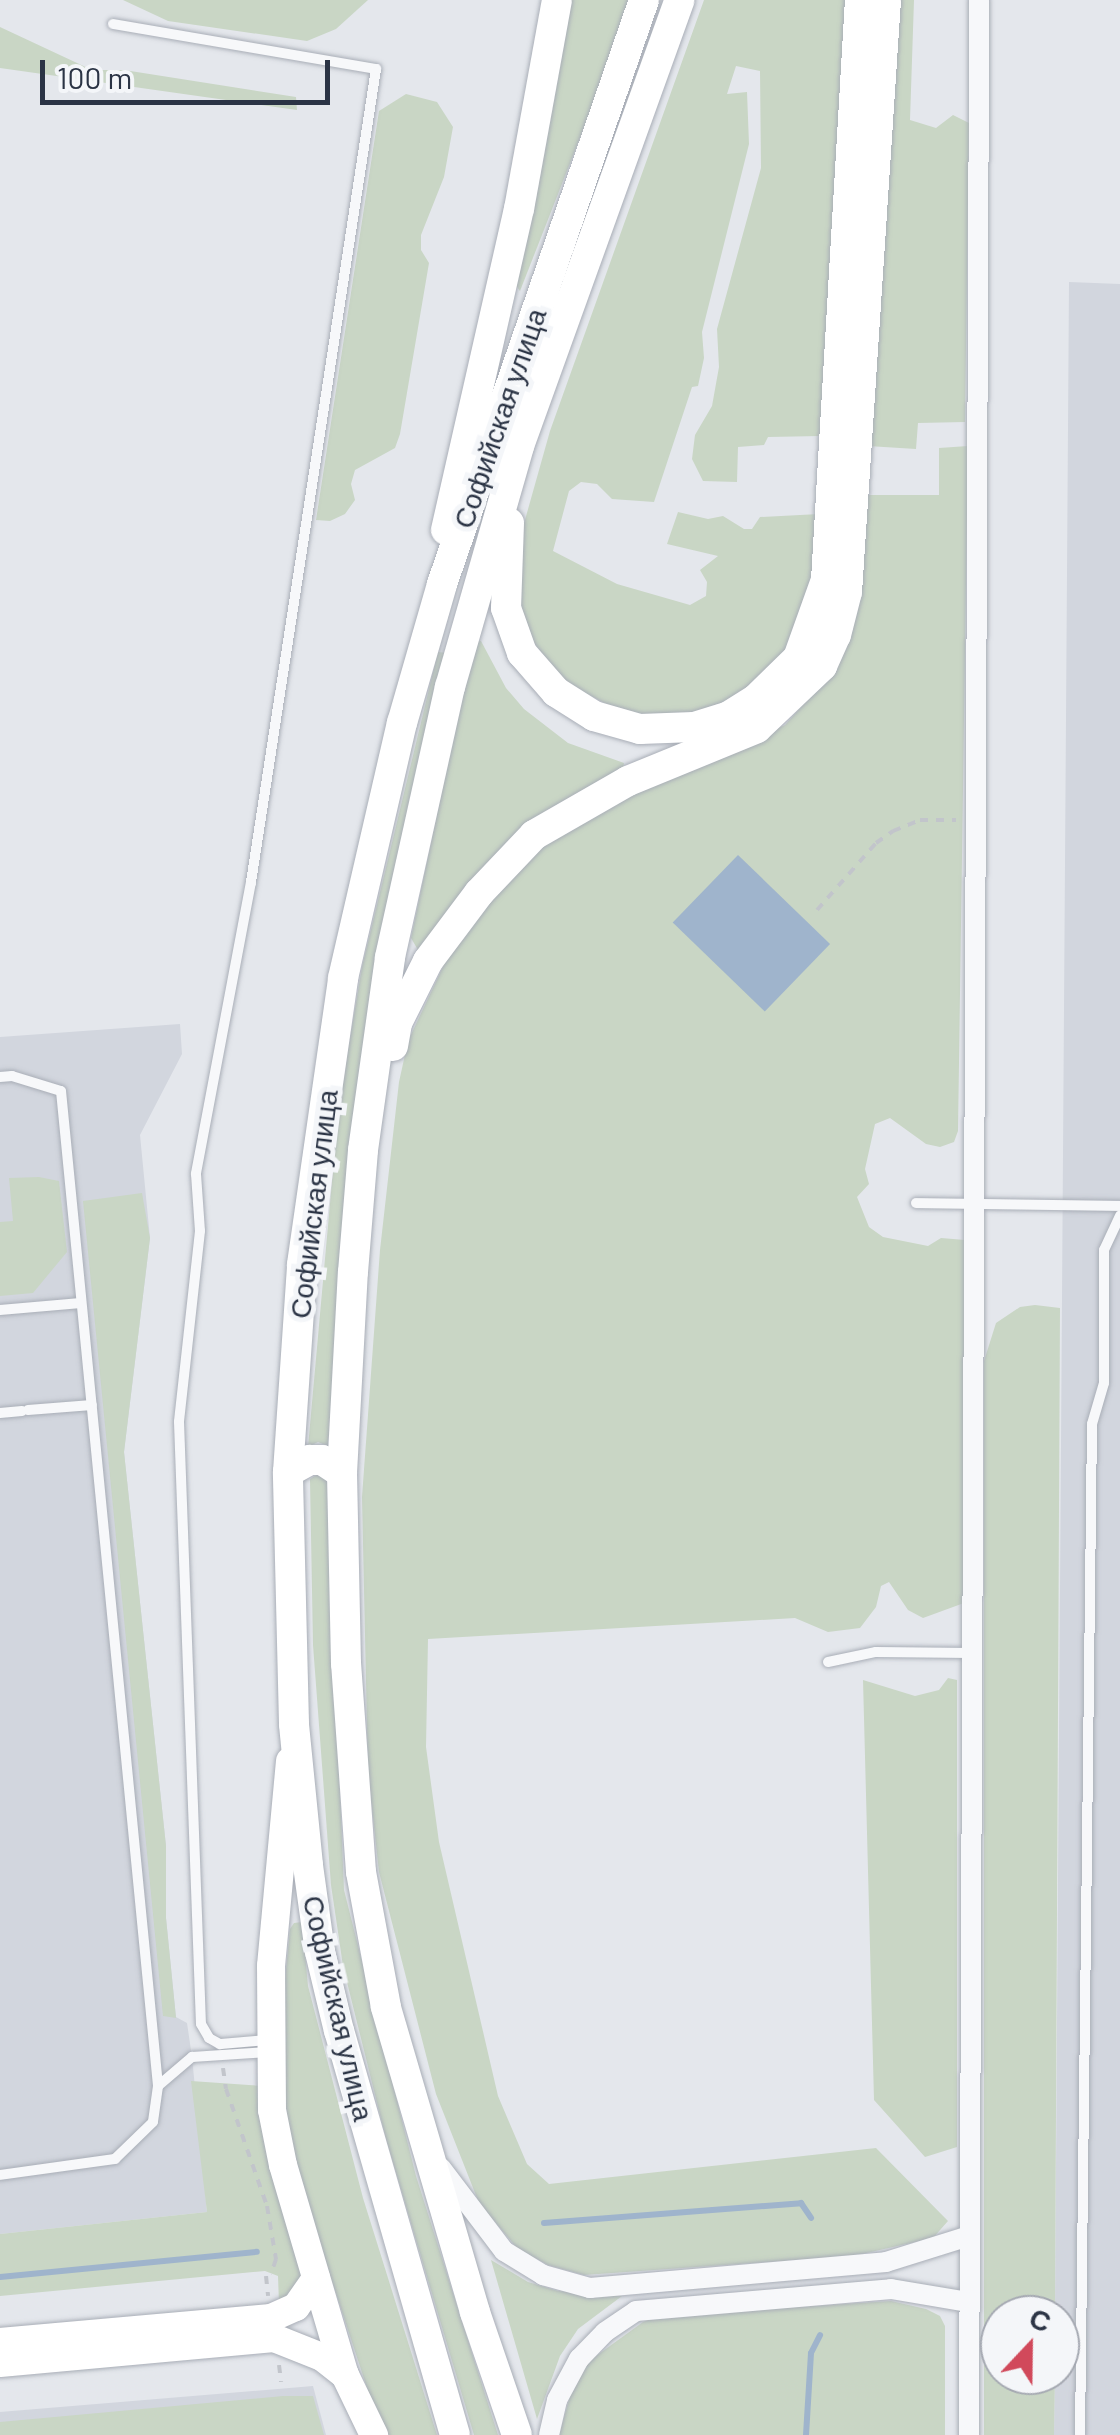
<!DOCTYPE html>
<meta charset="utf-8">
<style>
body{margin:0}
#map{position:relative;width:1120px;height:2435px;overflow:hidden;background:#e4e7ec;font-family:Barlow,sans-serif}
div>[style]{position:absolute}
.built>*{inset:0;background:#d2d6de}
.green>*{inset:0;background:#c9d6c5}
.water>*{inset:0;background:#9fb4cc;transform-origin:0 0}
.stream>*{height:6px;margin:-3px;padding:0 3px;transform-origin:3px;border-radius:3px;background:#9fb4cc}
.path>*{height:4px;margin-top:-2px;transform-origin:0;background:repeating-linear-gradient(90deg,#c2c5cb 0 8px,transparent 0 16px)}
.roads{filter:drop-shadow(0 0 2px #a9aeb7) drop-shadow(0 0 2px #a9aeb7)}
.lane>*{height:10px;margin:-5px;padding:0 5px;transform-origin:5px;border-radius:5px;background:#f7f8fa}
.street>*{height:20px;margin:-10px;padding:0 10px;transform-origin:10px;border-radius:10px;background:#f7f8fa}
.secondary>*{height:28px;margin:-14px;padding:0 14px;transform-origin:14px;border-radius:14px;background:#fff}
.primary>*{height:30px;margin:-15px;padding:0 15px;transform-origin:15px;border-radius:15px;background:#fff}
span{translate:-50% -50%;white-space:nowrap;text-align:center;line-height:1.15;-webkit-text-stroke:10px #f4f6f9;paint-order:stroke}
.street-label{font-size:28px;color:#2b3445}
.north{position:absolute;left:980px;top:2295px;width:100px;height:100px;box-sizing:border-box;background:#f4f6f9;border:2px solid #a4a8b1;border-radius:50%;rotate:22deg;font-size:28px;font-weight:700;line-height:40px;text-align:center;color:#2b3445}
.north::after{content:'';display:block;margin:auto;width:35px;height:45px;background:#d1495b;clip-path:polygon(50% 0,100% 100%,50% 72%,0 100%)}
.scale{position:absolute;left:40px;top:60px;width:290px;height:45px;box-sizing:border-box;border:5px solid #2b3445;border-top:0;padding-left:12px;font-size:30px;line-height:35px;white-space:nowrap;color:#2b3445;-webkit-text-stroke:8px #f4f6f9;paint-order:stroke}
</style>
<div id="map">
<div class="built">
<i style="clip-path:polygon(1069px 282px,1120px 284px,1120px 2435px,1054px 2435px,1055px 2375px,1060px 2375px,1060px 2315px,1055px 2315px)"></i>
<i style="clip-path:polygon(180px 1024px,182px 1054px,140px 1135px,150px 1238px,124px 1452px,166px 1846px,166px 1918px,176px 2017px,187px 2023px,192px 2057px,207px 2212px,0 2234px,0 1037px)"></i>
<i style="clip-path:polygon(313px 2386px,326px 2435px,0 2435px,0 2412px)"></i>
</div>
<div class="green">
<i style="clip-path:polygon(123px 0,368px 0,336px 29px,307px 41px,168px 21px)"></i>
<i style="clip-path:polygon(571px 0,634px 0,520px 291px,515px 284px)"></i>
<i style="clip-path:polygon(704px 0,846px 0,820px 436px,768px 437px,764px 445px,738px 447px,737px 482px,703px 481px,692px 459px,695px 435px,712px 406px,719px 367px,717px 329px,761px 168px,760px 71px,736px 66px,727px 94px,747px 92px,749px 144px,702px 332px,704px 358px,698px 386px,692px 387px,654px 502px,612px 499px,597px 484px,581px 482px,569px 491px,553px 551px,617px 584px,690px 605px,706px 596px,707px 582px,700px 570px,718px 556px,667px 544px,678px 512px,708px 519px,723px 516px,744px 529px,752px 529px,760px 517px,819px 514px,814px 576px,800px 632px,765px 677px,712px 711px,653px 717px,622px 712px,564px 682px,531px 639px,522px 616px,514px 559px,550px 431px)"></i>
<i style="clip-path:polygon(894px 0,914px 0,910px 120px,936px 128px,953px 115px,969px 123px,965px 422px,918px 423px,916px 449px,868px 446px)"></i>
<i style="clip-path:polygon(0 27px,92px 70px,124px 70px,296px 97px,297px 110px,0 68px)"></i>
<i style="clip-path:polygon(406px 94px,437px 102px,453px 127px,444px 177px,421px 235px,421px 250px,429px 263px,400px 434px,395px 448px,355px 470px,351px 484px,355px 500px,345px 514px,330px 521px,316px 520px,379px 111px)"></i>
<i style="clip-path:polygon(968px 446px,958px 1131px,954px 1142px,940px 1147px,926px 1144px,890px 1118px,875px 1124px,865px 1169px,869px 1184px,857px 1197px,869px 1227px,883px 1237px,928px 1246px,941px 1238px,965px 1240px,964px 1603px,923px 1618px,908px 1610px,889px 1582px,881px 1586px,876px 1607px,860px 1628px,828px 1632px,795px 1618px,428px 1639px,426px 1747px,439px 1842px,498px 2096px,527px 2164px,549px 2184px,876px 2148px,948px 2221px,933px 2238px,853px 2256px,584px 2275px,548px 2265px,517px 2248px,479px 2203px,436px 2094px,379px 1872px,368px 1772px,362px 1497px,380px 1250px,399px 1082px,408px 1041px,448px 956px,516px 865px,602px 806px,785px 725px,825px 680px,865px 495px,939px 495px,939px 448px)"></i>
<i style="clip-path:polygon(481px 641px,506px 688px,524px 709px,568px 743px,624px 763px,623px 771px,418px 950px,411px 938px,473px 642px)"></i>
<i style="clip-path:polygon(438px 652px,447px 653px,353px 1122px,328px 1446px,318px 1442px,308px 1447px,339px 1104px,362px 967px)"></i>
<i style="clip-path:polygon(39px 1177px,59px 1181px,67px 1252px,33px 1293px,0 1296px,0 1222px,13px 1221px,9px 1178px)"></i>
<i style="clip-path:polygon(142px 1193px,150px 1238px,124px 1452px,166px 1846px,166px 1918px,176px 2018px,163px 2016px,83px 1201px)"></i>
<i style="clip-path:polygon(1035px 1305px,1060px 1308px,1055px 2315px,1000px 2315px,1000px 2375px,1055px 2375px,1054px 2435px,984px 2435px,984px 1361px,996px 1323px,1020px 1307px)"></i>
<i style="clip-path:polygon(318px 1474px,327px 1477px,344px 1890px,416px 2176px,498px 2435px,474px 2435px,386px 2139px,343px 1966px,331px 1885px,313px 1645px,310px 1479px)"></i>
<i style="clip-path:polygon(948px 1678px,957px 1680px,957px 2147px,925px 2157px,874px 2100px,863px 1680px,915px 1696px,939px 1690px)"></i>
<i style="clip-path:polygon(302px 1922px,308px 1986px,363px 2198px,437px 2435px,388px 2435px,377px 2418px,292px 2160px,279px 2041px,290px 1929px,294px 1923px)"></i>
<i style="clip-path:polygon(191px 2081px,262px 2086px,306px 2279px,279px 2304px,278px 2276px,265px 2271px,0 2296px,0 2234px,207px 2212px)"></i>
<i style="clip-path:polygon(491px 2260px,528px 2282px,558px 2291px,622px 2296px,578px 2329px,560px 2356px,537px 2419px)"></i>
<i style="clip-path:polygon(891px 2301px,926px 2309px,940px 2316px,945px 2326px,945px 2435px,559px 2435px,572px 2389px,585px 2364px,643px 2322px,657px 2316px)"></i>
<i style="clip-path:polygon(283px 2396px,313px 2396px,324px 2435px,0 2435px,0 2422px)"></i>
</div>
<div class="water">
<i style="left:738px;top:855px;width:128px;height:94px;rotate:44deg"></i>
</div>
<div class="stream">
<i style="left:544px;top:2223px;width:258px;rotate:-4.4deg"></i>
<i style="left:801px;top:2203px;width:18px;rotate:56deg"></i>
<i style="left:0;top:2277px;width:258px;rotate:-5.6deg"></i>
<i style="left:806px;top:2435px;width:82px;rotate:-86.5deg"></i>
<i style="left:811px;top:2353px;width:20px;rotate:-63deg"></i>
</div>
<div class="path">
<i style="left:817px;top:910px;width:89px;rotate:-48.6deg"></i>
<i style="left:876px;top:843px;width:21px;rotate:-35deg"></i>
<i style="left:893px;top:831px;width:29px;rotate:-22deg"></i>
<i style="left:920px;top:820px;width:36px"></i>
<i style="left:223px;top:2068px;width:21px;rotate:82deg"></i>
<i style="left:226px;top:2089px;width:124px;rotate:70.7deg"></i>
<i style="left:267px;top:2206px;width:54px;rotate:80.4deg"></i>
<i style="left:276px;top:2259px;width:16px;rotate:108deg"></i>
<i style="left:266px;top:2276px;width:20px;rotate:84deg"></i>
<i style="left:279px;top:2365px;width:17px;rotate:83deg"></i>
</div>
<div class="roads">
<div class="lane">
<i style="left:113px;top:24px;width:267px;rotate:9.7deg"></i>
<i style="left:376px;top:69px;width:823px;rotate:98.74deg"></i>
<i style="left:251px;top:882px;width:297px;rotate:100.7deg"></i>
<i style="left:196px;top:1174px;width:57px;rotate:86deg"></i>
<i style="left:200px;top:1231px;width:192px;rotate:96.3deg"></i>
<i style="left:179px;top:1422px;width:602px;rotate:87.91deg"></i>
<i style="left:201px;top:2024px;width:16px;rotate:60deg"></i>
<i style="left:209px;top:2038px;width:13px;rotate:29deg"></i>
<i style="left:220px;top:2044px;width:48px;rotate:-4.8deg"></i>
<i style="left:0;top:1077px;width:12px;rotate:-5deg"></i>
<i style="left:12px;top:1076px;width:51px;rotate:17deg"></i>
<i style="left:61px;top:1091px;width:1000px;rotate:84.43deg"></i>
<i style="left:158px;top:2086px;width:36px;rotate:98deg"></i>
<i style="left:153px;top:2122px;width:53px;rotate:135.8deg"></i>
<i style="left:115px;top:2159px;width:116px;rotate:172.1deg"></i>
<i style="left:916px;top:1203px;width:204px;rotate:0.8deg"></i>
<i style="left:0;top:1310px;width:81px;rotate:-4.9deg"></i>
<i style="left:28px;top:1410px;width:64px;rotate:-4.5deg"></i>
<i style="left:0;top:1413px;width:22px;rotate:-5deg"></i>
<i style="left:828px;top:1662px;width:49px;rotate:-11.8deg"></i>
<i style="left:876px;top:1652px;width:95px;rotate:0.6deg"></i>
<i style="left:158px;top:2086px;width:45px;rotate:-40.5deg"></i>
<i style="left:192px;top:2057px;width:76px;rotate:-3.8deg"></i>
<i style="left:1080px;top:2435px;width:1011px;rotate:-89.32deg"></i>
<i style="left:1092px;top:1424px;width:43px;rotate:-73.7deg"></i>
<i style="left:1104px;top:1383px;width:133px;rotate:-90deg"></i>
<i style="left:1104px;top:1250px;width:38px;rotate:-65deg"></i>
</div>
<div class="street">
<i style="left:441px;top:2168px;width:104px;rotate:52.8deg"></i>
<i style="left:504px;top:2251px;width:46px;rotate:31.6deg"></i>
<i style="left:543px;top:2275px;width:49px;rotate:15.5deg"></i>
<i style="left:590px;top:2288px;width:297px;rotate:-5deg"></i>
<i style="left:886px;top:2262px;width:87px;rotate:-17.4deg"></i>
<i style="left:549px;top:2435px;width:36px;rotate:-77deg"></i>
<i style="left:557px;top:2400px;width:47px;rotate:-61.8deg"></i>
<i style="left:579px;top:2359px;width:37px;rotate:-46deg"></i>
<i style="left:605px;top:2332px;width:37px;rotate:-34deg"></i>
<i style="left:636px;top:2311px;width:256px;rotate:-4.9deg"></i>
<i style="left:891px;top:2289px;width:79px;rotate:9.5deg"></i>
<i style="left:969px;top:2435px;width:2435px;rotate:-89.76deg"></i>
</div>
<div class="secondary">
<i style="left:290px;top:1761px;width:206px;rotate:95.3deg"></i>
<i style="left:271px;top:1966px;width:144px;rotate:89.6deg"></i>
<i style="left:272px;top:2110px;width:56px;rotate:78.7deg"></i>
<i style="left:283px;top:2165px;width:219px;rotate:73.6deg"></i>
<i style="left:345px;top:2375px;width:67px;rotate:64.2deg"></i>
<i style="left:0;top:2342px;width:272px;rotate:-5.1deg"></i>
<i style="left:271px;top:2318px;width:27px;rotate:-24deg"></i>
<i style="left:296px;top:2307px;width:35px;rotate:-55deg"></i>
<i style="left:0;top:2363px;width:275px;rotate:-5.2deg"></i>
<i style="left:274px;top:2338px;width:52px;rotate:21.6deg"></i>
<i style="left:322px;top:2357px;width:29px;rotate:38deg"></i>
</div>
<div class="primary">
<i style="left:509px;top:523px;width:85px;rotate:92deg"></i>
<i style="left:506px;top:608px;width:48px;rotate:70.4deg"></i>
<i style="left:522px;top:653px;width:52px;rotate:48.9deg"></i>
<i style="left:556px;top:692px;width:45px;rotate:32.3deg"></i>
<i style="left:594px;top:716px;width:48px;rotate:15.8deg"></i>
<i style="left:640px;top:729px;width:54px;rotate:-2.1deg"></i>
<i style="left:694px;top:727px;width:37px;rotate:-17deg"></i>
<i style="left:729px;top:716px;width:31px;rotate:-32deg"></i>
<i style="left:755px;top:700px;width:60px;rotate:-44.3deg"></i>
<i style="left:798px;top:658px;width:83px;rotate:-70.3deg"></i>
<i style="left:826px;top:580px;width:581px;rotate:-86.65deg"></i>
<i style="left:446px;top:530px;width:329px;rotate:-77.2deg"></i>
<i style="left:519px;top:209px;width:212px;rotate:-79.7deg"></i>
<i style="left:393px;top:1046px;width:23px;rotate:-80deg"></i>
<i style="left:397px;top:1023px;width:69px;rotate:-63.4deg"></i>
<i style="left:428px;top:961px;width:85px;rotate:-53.1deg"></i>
<i style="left:479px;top:893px;width:80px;rotate:-46.5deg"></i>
<i style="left:534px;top:835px;width:108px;rotate:-29.9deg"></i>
<i style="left:628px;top:781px;width:139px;rotate:-22.3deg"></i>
<i style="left:757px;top:728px;width:90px;rotate:-43.6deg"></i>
<i style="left:822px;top:666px;width:34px;rotate:-66deg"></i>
<i style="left:836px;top:635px;width:44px;rotate:-75.7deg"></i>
<i style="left:847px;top:592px;width:593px;rotate:-86.23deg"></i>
<i style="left:288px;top:1472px;width:25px;rotate:-29deg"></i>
<i style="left:310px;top:1460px;width:12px"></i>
<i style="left:322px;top:1460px;width:24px;rotate:33deg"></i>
<i style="left:455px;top:2435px;width:420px;rotate:-106deg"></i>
<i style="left:339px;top:2031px;width:81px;rotate:-103.5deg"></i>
<i style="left:320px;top:1952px;width:88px;rotate:-97.9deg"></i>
<i style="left:308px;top:1865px;width:142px;rotate:-95.7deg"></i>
<i style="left:294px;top:1724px;width:252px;rotate:-91.4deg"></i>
<i style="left:288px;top:1472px;width:208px;rotate:-86.1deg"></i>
<i style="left:302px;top:1264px;width:289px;rotate:-81.8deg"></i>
<i style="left:343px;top:978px;width:262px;rotate:-77deg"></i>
<i style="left:402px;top:723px;width:145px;rotate:-73.9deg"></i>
<i style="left:442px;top:584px;width:618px;rotate:-70.92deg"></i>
<i style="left:517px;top:2435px;width:130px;rotate:-108.9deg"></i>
<i style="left:475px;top:2312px;width:318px;rotate:-106.3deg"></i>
<i style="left:386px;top:2007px;width:137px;rotate:-100.5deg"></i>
<i style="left:361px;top:1872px;width:209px;rotate:-94.1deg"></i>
<i style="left:346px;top:1664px;width:191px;rotate:-91.2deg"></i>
<i style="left:342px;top:1473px;width:201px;rotate:-86.9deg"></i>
<i style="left:353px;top:1272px;width:122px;rotate:-85.3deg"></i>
<i style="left:363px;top:1150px;width:195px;rotate:-82deg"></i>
<i style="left:390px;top:957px;width:277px;rotate:-77.5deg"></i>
<i style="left:450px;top:687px;width:251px;rotate:-74deg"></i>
<i style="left:519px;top:446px;width:474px;rotate:-70.2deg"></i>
</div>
</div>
<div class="street-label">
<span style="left:499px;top:418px;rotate:-71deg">Софийская улица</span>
<span style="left:313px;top:1204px;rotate:-83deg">Софийская улица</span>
<span style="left:339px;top:2008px;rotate:77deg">Софийская улица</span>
</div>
<div class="north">С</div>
<div class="scale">100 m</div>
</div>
